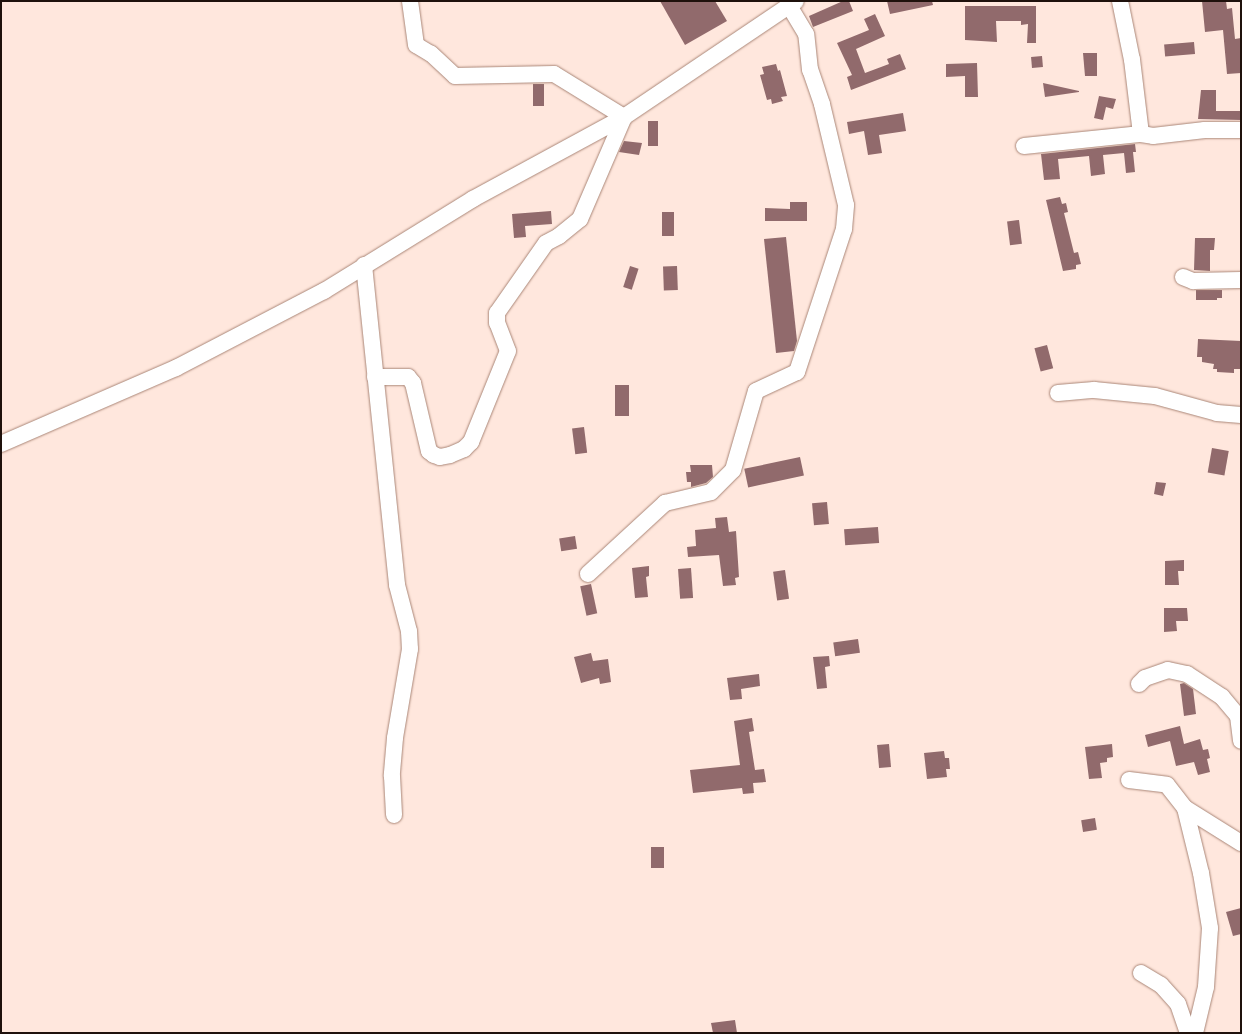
<!DOCTYPE html>
<style>
body{margin:0}
#map{position:relative;width:1242px;height:1034px;overflow:hidden;background:#ffe7dd;font-family:Commissioner,sans-serif}
div>[style]{position:absolute}
.building>*{inset:0;background:#916a6c;transform-origin:0 0}
.roads{filter:drop-shadow(0 0 1px #aa8677) drop-shadow(0 0 1px #aa8677)}
.minor>*{height:16px;margin:-8px;padding:0 8px;transform-origin:8px;border-radius:8px;background:#fff}
span{translate:-50% -50%;white-space:nowrap;text-align:center;line-height:1.15;-webkit-text-stroke:3px #ffe7dd;paint-order:stroke}
.frame{position:absolute;inset:0;border:2px solid #1f110c;pointer-events:none}
</style>
<div id="map">
<div class="building">
<i style="clip-path:polygon(660px 1px,715px 1px,727px 21px,685px 45px)"></i>
<i style="clip-path:polygon(843px 1px,849px 1px,853px 11px,813px 27px,809px 16px)"></i>
<i style="clip-path:polygon(887px 1px,932px 1px,933px 5px,890px 14px)"></i>
<i style="clip-path:polygon(1202px 1px,1226px 1px,1227px 9px,1232px 8px,1235px 39px,1241px 38px,1241px 73px,1227px 74px,1223px 30px,1205px 32px)"></i>
<i style="clip-path:polygon(965px 6px,1036px 6px,1036px 43px,1027px 43px,1028px 24px,1021px 25px,1021px 21px,996px 21px,997px 42px,965px 40px)"></i>
<i style="clip-path:polygon(875px 14px,885px 36px,856px 49px,865px 73px,889px 64px,887px 59px,900px 54px,906px 69px,851px 90px,847px 77px,852px 75px,837px 43px,869px 30px,864px 19px)"></i>
<i style="left:1194px;top:42px;width:12px;height:30px;rotate:85deg"></i>
<i style="clip-path:polygon(1083px 53px,1097px 53px,1097px 76px,1085px 76px)"></i>
<i style="left:1042px;top:56px;width:11px;height:11px;rotate:85deg"></i>
<i style="clip-path:polygon(977px 63px,978px 97px,965px 97px,965px 76px,946px 77px,946px 64px)"></i>
<i style="clip-path:polygon(776px 64px,778px 71px,780px 70px,787px 96px,781px 97px,783px 101px,772px 104px,771px 99px,767px 100px,760px 75px,764px 74px,762px 67px)"></i>
<i style="clip-path:polygon(1043px 83px,1079px 91px,1079px 92px,1045px 97px)"></i>
<i style="left:533px;top:84px;width:11px;height:22px"></i>
<i style="clip-path:polygon(1201px 90px,1216px 90px,1216px 111px,1241px 111px,1241px 120px,1198px 119px)"></i>
<i style="clip-path:polygon(1099px 96px,1116px 99px,1113px 109px,1106px 107px,1103px 120px,1094px 118px)"></i>
<i style="clip-path:polygon(903px 113px,906px 131px,879px 135px,882px 153px,868px 155px,864px 131px,849px 134px,847px 122px)"></i>
<i style="left:648px;top:121px;width:10px;height:25px"></i>
<i style="clip-path:polygon(624px 141px,642px 143px,639px 155px,619px 152px)"></i>
<i style="clip-path:polygon(1135px 144px,1136px 152px,1133px 152px,1135px 172px,1126px 173px,1124px 153px,1103px 155px,1105px 174px,1091px 176px,1089px 156px,1058px 159px,1060px 179px,1044px 180px,1041px 154px)"></i>
<i style="clip-path:polygon(1060px 197px,1062px 204px,1066px 203px,1068px 212px,1064px 213px,1074px 253px,1078px 252px,1081px 264px,1076px 265px,1076px 269px,1063px 271px,1046px 200px)"></i>
<i style="clip-path:polygon(790px 202px,807px 202px,807px 221px,765px 221px,765px 208px,790px 209px)"></i>
<i style="clip-path:polygon(551px 211px,552px 224px,525px 226px,526px 237px,514px 238px,512px 214px)"></i>
<i style="left:662px;top:212px;width:12px;height:24px"></i>
<i style="left:1019px;top:220px;width:24px;height:12px;rotate:83deg"></i>
<i style="clip-path:polygon(786px 237px,797px 341px,794px 351px,776px 353px,764px 239px)"></i>
<i style="clip-path:polygon(1195px 238px,1215px 238px,1214px 250px,1210px 250px,1210px 271px,1194px 270px)"></i>
<i style="left:630px;top:266px;width:9px;height:22px;rotate:18deg"></i>
<i style="left:677px;top:266px;width:24px;height:14px;rotate:88deg"></i>
<i style="clip-path:polygon(1196px 290px,1222px 290px,1222px 298px,1217px 298px,1217px 300px,1196px 300px)"></i>
<i style="clip-path:polygon(1198px 339px,1241px 341px,1240px 369px,1234px 369px,1234px 373px,1217px 372px,1217px 369px,1213px 369px,1214px 364px,1202px 362px,1202px 357px,1197px 357px)"></i>
<i style="left:1047px;top:345px;width:24px;height:13px;rotate:75deg"></i>
<i style="left:615px;top:385px;width:14px;height:31px"></i>
<i style="left:584px;top:427px;width:26px;height:12px;rotate:83deg"></i>
<i style="left:1212px;top:448px;width:17px;height:25px;rotate:10deg"></i>
<i style="left:800px;top:457px;width:19px;height:57px;rotate:78deg"></i>
<i style="clip-path:polygon(690px 465px,712px 465px,713px 477px,706px 483px,691px 487px,691px 482px,687px 482px,686px 472px,691px 472px)"></i>
<i style="clip-path:polygon(1156px 482px,1166px 483px,1163px 496px,1154px 494px)"></i>
<i style="left:827px;top:502px;width:22px;height:15px;rotate:85deg"></i>
<i style="clip-path:polygon(727px 517px,729px 532px,736px 531px,739px 577px,735px 578px,736px 585px,723px 586px,719px 555px,688px 557px,687px 547px,696px 546px,695px 530px,716px 528px,715px 518px)"></i>
<i style="left:878px;top:527px;width:16px;height:34px;rotate:86deg"></i>
<i style="left:575px;top:536px;width:13px;height:16px;rotate:81deg"></i>
<i style="clip-path:polygon(1184px 560px,1184px 571px,1178px 571px,1179px 585px,1165px 585px,1165px 561px)"></i>
<i style="clip-path:polygon(649px 566px,649px 576px,646px 577px,648px 597px,635px 598px,632px 568px)"></i>
<i style="left:691px;top:568px;width:30px;height:13px;rotate:86deg"></i>
<i style="left:785px;top:570px;width:29px;height:12px;rotate:82deg"></i>
<i style="left:591px;top:584px;width:30px;height:11px;rotate:78deg"></i>
<i style="clip-path:polygon(1164px 608px,1187px 608px,1188px 621px,1176px 621px,1177px 631px,1164px 632px)"></i>
<i style="left:858px;top:639px;width:14px;height:25px;rotate:82deg"></i>
<i style="clip-path:polygon(591px 653px,593px 661px,608px 659px,611px 682px,600px 684px,599px 678px,581px 683px,574px 657px)"></i>
<i style="clip-path:polygon(829px 656px,830px 666px,825px 667px,827px 688px,817px 689px,813px 657px)"></i>
<i style="clip-path:polygon(759px 674px,760px 686px,741px 689px,742px 699px,730px 700px,727px 678px)"></i>
<i style="clip-path:polygon(1184px 683px,1193px 689px,1196px 714px,1184px 716px,1180px 684px)"></i>
<i style="clip-path:polygon(752px 718px,754px 731px,749px 732px,755px 770px,764px 769px,766px 782px,753px 783px,754px 793px,743px 794px,742px 788px,693px 793px,690px 770px,740px 765px,734px 721px)"></i>
<i style="clip-path:polygon(1180px 726px,1184px 744px,1200px 739px,1203px 750px,1208px 749px,1210px 758px,1207px 759px,1210px 772px,1198px 775px,1194px 762px,1176px 766px,1170px 741px,1148px 747px,1145px 735px)"></i>
<i style="left:889px;top:744px;width:23px;height:12px;rotate:85deg"></i>
<i style="clip-path:polygon(1112px 744px,1113px 757px,1107px 758px,1107px 762px,1100px 763px,1102px 778px,1089px 779px,1085px 747px)"></i>
<i style="clip-path:polygon(944px 751px,945px 758px,949px 758px,950px 769px,946px 769px,947px 777px,927px 779px,924px 753px)"></i>
<i style="left:1095px;top:818px;width:12px;height:14px;rotate:81deg"></i>
<i style="left:651px;top:847px;width:13px;height:21px"></i>
<i style="clip-path:polygon(1241px 908px,1241px 934px,1233px 936px,1226px 912px)"></i>
<i style="clip-path:polygon(735px 1020px,737px 1033px,713px 1033px,711px 1023px)"></i>
</div>
<div class="roads">
<div class="minor">
<i style="left:1141px;top:134px;width:12px;rotate:9deg"></i>
<i style="left:1153px;top:136px;width:52px;rotate:-6.6deg"></i>
<i style="left:1205px;top:130px;width:36px"></i>
<i style="left:1024px;top:146px;width:118px;rotate:-5.9deg"></i>
<i style="left:1141px;top:134px;width:75px;rotate:-96.9deg"></i>
<i style="left:1132px;top:60px;width:60px;rotate:-101.5deg"></i>
<i style="left:364px;top:265px;width:322px;rotate:84.1deg"></i>
<i style="left:397px;top:585px;width:48px;rotate:75.4deg"></i>
<i style="left:409px;top:631px;width:18px;rotate:87deg"></i>
<i style="left:410px;top:649px;width:90px;rotate:99.6deg"></i>
<i style="left:395px;top:738px;width:38px;rotate:95deg"></i>
<i style="left:392px;top:776px;width:39px;rotate:87deg"></i>
<i style="left:1183px;top:277px;width:11px;rotate:22deg"></i>
<i style="left:1193px;top:281px;width:48px;rotate:-1.2deg"></i>
<i style="left:375px;top:377px;width:33px"></i>
<i style="left:408px;top:377px;width:8px;rotate:50deg"></i>
<i style="left:413px;top:383px;width:70px;rotate:76.8deg"></i>
<i style="left:429px;top:451px;width:6px;rotate:39deg"></i>
<i style="left:434px;top:455px;width:6px;rotate:18deg"></i>
<i style="left:440px;top:457px;width:10px;rotate:-11deg"></i>
<i style="left:450px;top:455px;width:15px;rotate:-23deg"></i>
<i style="left:464px;top:449px;width:10px;rotate:-45deg"></i>
<i style="left:471px;top:442px;width:98px;rotate:-67.9deg"></i>
<i style="left:508px;top:351px;width:30px;rotate:-111deg"></i>
<i style="left:497px;top:323px;width:10px;rotate:-90deg"></i>
<i style="left:497px;top:313px;width:85px;rotate:-55deg"></i>
<i style="left:546px;top:243px;width:15px;rotate:-28deg"></i>
<i style="left:559px;top:236px;width:27px;rotate:-39deg"></i>
<i style="left:580px;top:219px;width:111px;rotate:-66.7deg"></i>
<i style="left:624px;top:117px;width:82px;rotate:-148.4deg"></i>
<i style="left:554px;top:74px;width:99px;rotate:178.8deg"></i>
<i style="left:455px;top:76px;width:33px;rotate:-137deg"></i>
<i style="left:431px;top:54px;width:17px;rotate:-149deg"></i>
<i style="left:416px;top:45px;width:44px;rotate:-97.8deg"></i>
<i style="left:1058px;top:393px;width:36px;rotate:-5deg"></i>
<i style="left:1094px;top:390px;width:61px;rotate:5.6deg"></i>
<i style="left:1155px;top:396px;width:64px;rotate:15.3deg"></i>
<i style="left:1217px;top:413px;width:24px;rotate:5deg"></i>
<i style="left:1px;top:444px;width:191px;rotate:-23.5deg"></i>
<i style="left:176px;top:368px;width:167px;rotate:-27.5deg"></i>
<i style="left:324px;top:291px;width:175px;rotate:-31.7deg"></i>
<i style="left:473px;top:199px;width:172px;rotate:-28.5deg"></i>
<i style="left:624px;top:117px;width:207px;rotate:-34deg"></i>
<i style="left:588px;top:574px;width:105px;rotate:-42.7deg"></i>
<i style="left:665px;top:503px;width:47px;rotate:-13.4deg"></i>
<i style="left:711px;top:492px;width:31px;rotate:-45deg"></i>
<i style="left:733px;top:470px;width:82px;rotate:-73.8deg"></i>
<i style="left:756px;top:391px;width:45px;rotate:-24.9deg"></i>
<i style="left:797px;top:372px;width:151px;rotate:-71.8deg"></i>
<i style="left:844px;top:229px;width:24px;rotate:-85deg"></i>
<i style="left:846px;top:205px;width:104px;rotate:-103.4deg"></i>
<i style="left:822px;top:104px;width:36px;rotate:-109deg"></i>
<i style="left:810px;top:70px;width:36px;rotate:-96deg"></i>
<i style="left:806px;top:34px;width:33px;rotate:-121deg"></i>
<i style="left:1139px;top:684px;width:8px;rotate:-45deg"></i>
<i style="left:1145px;top:678px;width:24px;rotate:-19deg"></i>
<i style="left:1168px;top:670px;width:19px;rotate:12deg"></i>
<i style="left:1187px;top:674px;width:42px;rotate:33.3deg"></i>
<i style="left:1222px;top:697px;width:25px;rotate:50deg"></i>
<i style="left:1238px;top:716px;width:25px;rotate:83deg"></i>
<i style="left:1129px;top:780px;width:38px;rotate:7deg"></i>
<i style="left:1167px;top:785px;width:29px;rotate:52deg"></i>
<i style="left:1185px;top:808px;width:66px;rotate:32deg"></i>
<i style="left:1185px;top:808px;width:67px;rotate:76.2deg"></i>
<i style="left:1201px;top:873px;width:56px;rotate:80.7deg"></i>
<i style="left:1210px;top:928px;width:59px;rotate:93.9deg"></i>
<i style="left:1206px;top:987px;width:47px;rotate:103.4deg"></i>
<i style="left:1141px;top:973px;width:23px;rotate:31deg"></i>
<i style="left:1161px;top:985px;width:25px;rotate:48deg"></i>
<i style="left:1178px;top:1004px;width:31px;rotate:71deg"></i>
</div>
</div>
<div class="frame"></div>
</div>
